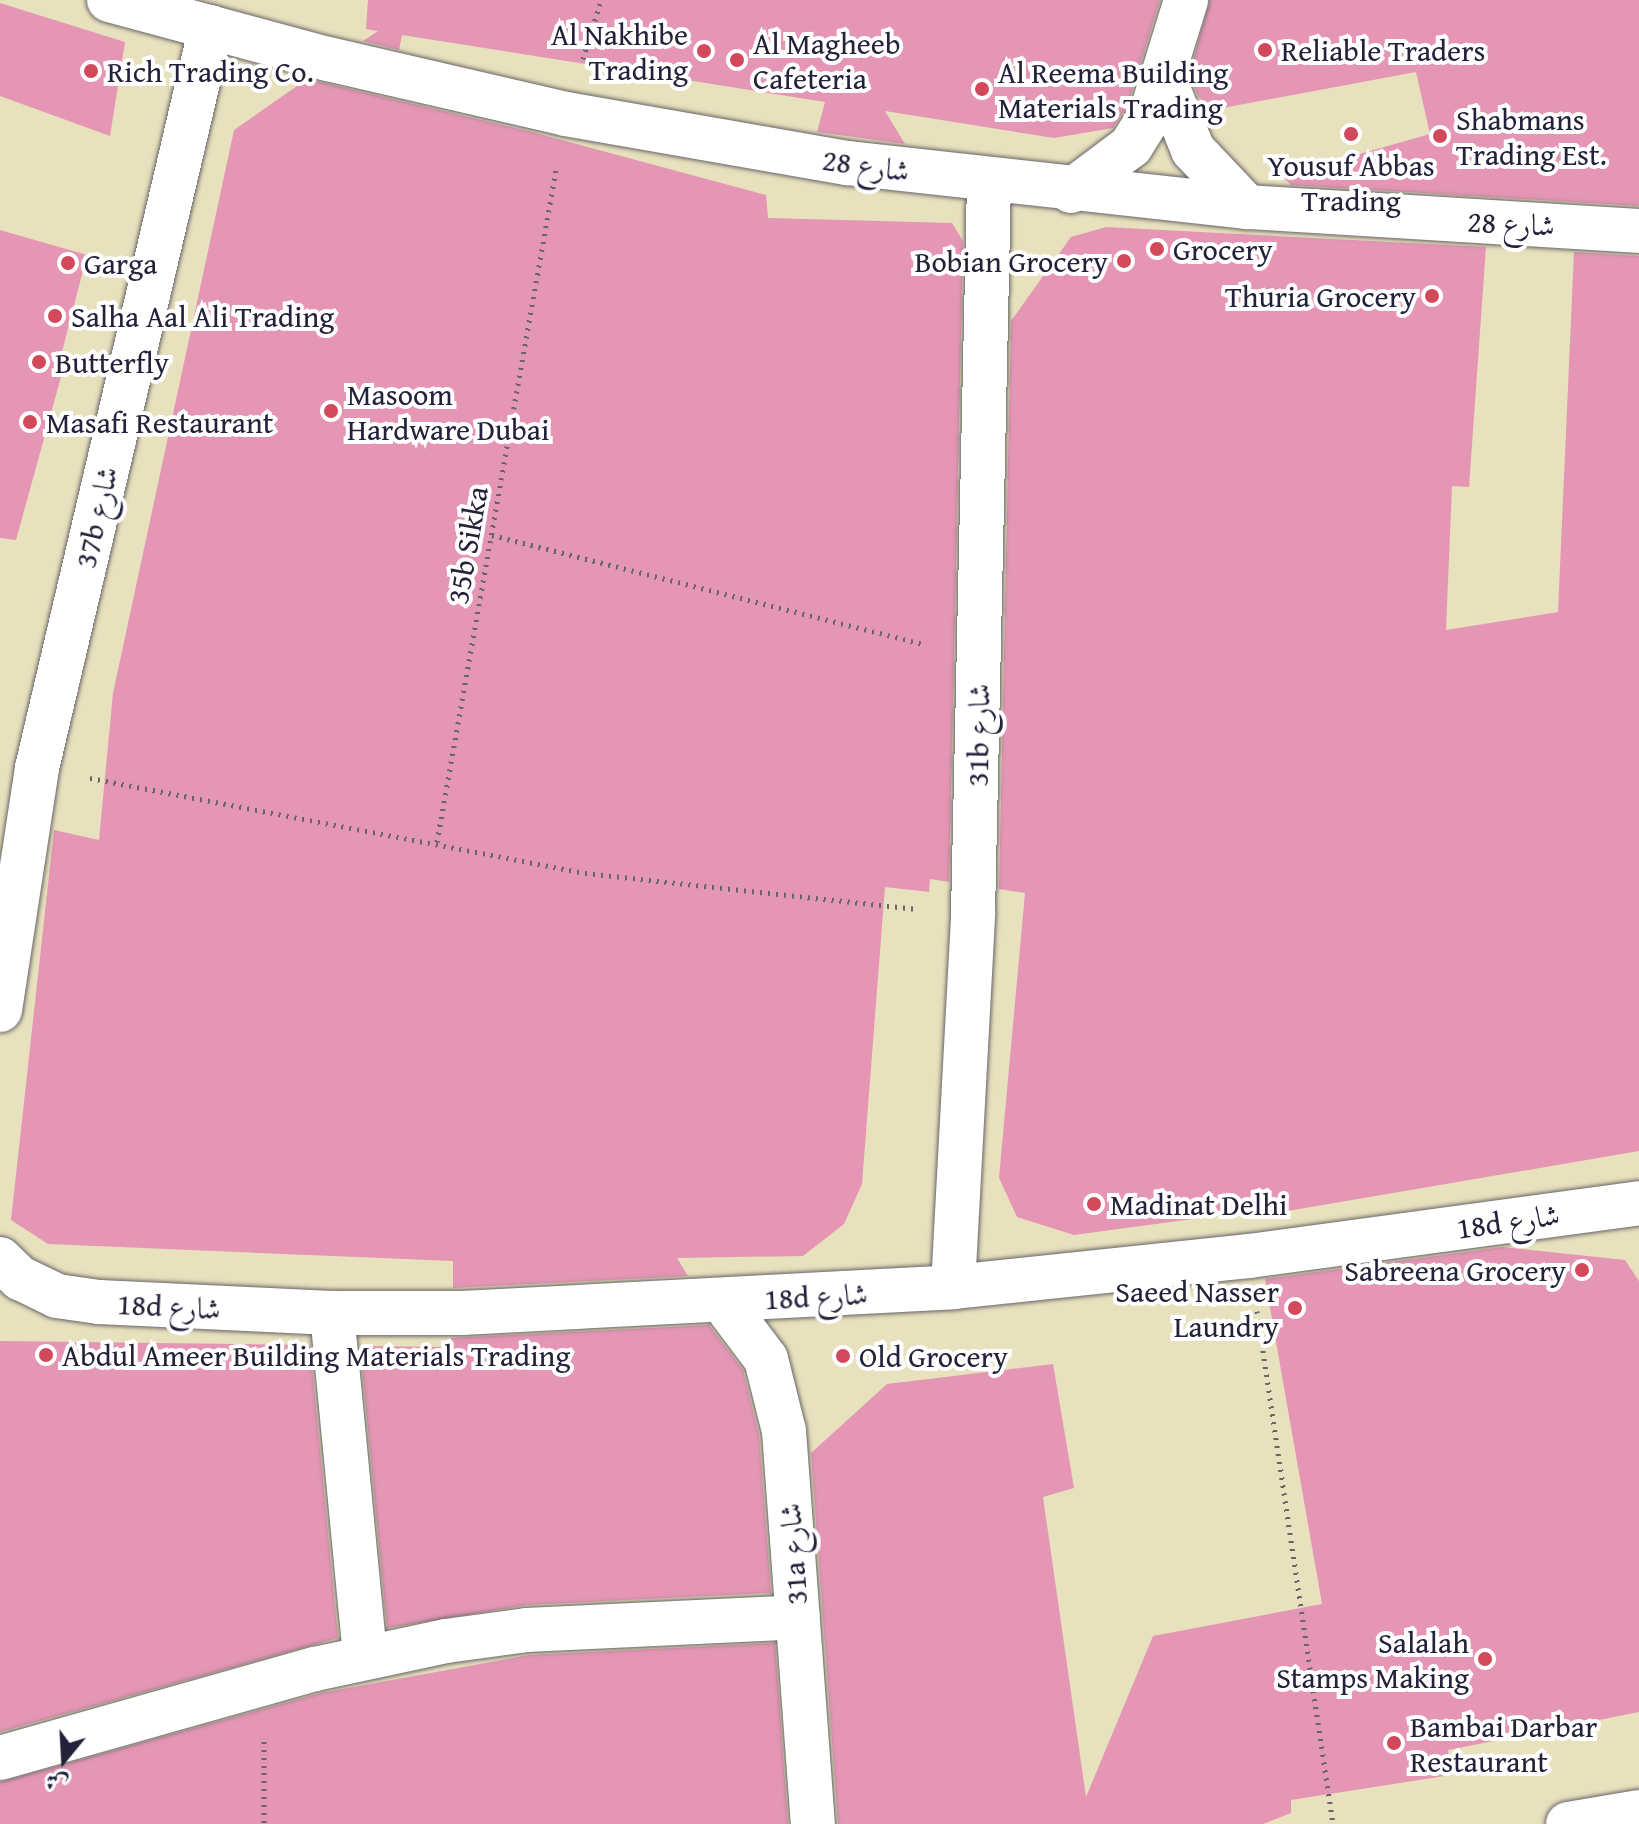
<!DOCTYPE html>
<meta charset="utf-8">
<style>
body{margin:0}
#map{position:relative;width:1639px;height:1824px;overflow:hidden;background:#e8e1bd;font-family:"Gentium Book Plus",Amiri,serif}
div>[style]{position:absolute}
.building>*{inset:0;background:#e496b4}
.path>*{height:5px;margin-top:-2.5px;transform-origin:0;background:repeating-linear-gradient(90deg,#676568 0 2px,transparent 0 8px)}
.roads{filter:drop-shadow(0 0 2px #676568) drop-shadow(0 0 2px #676568)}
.minor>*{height:44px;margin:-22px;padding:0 22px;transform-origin:22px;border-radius:22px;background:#fff}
.dots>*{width:22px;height:22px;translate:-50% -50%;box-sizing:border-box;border:4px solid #fff;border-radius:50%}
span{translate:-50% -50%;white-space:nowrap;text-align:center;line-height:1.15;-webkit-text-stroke:8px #fff;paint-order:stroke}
.poi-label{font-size:30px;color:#22223b}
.right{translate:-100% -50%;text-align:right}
.left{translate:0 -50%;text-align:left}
.street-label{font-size:30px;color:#22223b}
.north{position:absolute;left:24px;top:1720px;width:80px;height:80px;-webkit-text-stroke:6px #fff;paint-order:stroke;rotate:198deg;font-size:22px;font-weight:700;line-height:32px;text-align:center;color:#22223b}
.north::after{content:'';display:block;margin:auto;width:28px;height:36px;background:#22223b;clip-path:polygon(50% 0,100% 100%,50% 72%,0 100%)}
</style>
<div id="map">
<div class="building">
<i style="clip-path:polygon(368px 0,1160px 0,1128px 104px,1113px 128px,1054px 138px,885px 111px,905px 144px,817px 132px,825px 102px,402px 35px,399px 50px,363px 41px,378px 31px,366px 29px)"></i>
<i style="clip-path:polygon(1210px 0,1639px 0,1639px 206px,1291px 185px,1282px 176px,1430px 134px,1416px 72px,1212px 110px,1198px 96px,1189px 75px)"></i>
<i style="clip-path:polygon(0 3px,125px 42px,110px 136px,0 96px)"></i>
<i style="clip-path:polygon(307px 79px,532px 132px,766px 195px,768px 218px,952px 223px,963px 241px,949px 882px,930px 879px,929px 892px,885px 887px,862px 1184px,844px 1224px,803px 1256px,677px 1258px,688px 1276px,453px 1288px,453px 1261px,48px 1244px,11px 1220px,54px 830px,99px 840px,113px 693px,234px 130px)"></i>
<i style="clip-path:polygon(1106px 227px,1486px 247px,1469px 487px,1452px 486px,1446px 630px,1558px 612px,1574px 252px,1639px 256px,1639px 1151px,1253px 1217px,1252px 1211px,1074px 1235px,1017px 1217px,999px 1178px,1025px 893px,999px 889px,1011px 321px,1071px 237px)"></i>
<i style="clip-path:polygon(0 230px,87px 255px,56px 375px,61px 377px,16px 540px,0 538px)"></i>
<i style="clip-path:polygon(1503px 1247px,1625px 1260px,1639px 1281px,1639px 1712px,1448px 1750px,1451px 1775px,1291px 1800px,1291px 1813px,1263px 1824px,838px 1824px,811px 1453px,887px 1384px,1053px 1364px,1074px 1488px,1043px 1497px,1086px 1797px,1153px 1636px,1322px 1604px,1265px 1279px)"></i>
<i style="clip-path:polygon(709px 1325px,743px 1370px,759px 1435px,771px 1593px,526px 1605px,387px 1628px,360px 1346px,451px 1347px,451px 1338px)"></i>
<i style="clip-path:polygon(0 1341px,310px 1345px,338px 1638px,0 1732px)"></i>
<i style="clip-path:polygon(775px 1643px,788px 1824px,0 1824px,0 1782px,321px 1693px,529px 1655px)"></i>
</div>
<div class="path">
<i style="left:583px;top:59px;width:62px;rotate:-73deg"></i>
<i style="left:492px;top:535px;width:446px;rotate:14.2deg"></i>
<i style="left:90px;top:778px;width:504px;rotate:10.86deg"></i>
<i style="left:585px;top:873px;width:334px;rotate:6.2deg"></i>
<i style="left:437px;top:842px;width:682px;rotate:-79.96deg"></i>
<i style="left:1257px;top:1311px;width:519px;rotate:81.57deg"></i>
<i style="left:264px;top:1741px;width:83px;rotate:90deg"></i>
</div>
<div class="roads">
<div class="minor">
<i style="left:109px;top:0;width:227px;rotate:15.1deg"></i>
<i style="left:328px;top:59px;width:244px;rotate:13deg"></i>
<i style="left:566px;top:114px;width:286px;rotate:9.9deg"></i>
<i style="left:848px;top:163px;width:401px;rotate:6.3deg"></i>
<i style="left:1247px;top:207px;width:393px;rotate:3.5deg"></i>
<i style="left:1164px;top:79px;width:77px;rotate:67.8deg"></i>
<i style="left:1193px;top:150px;width:79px;rotate:46.5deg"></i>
<i style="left:1071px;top:191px;width:75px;rotate:-36.9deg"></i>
<i style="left:1131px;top:146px;width:38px;rotate:-58deg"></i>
<i style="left:1151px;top:114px;width:119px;rotate:-72.9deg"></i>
<i style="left:0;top:1010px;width:245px;rotate:-81.3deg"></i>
<i style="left:37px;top:768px;width:761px;rotate:-76.79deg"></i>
<i style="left:0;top:1259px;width:28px;rotate:44deg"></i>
<i style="left:20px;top:1278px;width:41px;rotate:25.9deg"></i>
<i style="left:57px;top:1296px;width:42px;rotate:8.1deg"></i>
<i style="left:99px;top:1302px;width:233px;rotate:2.7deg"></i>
<i style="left:332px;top:1313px;width:130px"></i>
<i style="left:462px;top:1313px;width:492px;rotate:-3deg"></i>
<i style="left:953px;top:1287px;width:298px;rotate:-6deg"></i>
<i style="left:1249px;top:1256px;width:394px;rotate:-7.7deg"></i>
<i style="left:953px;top:1287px;width:373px;rotate:-86.9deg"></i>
<i style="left:973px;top:915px;width:733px;rotate:-88.75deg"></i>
<i style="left:723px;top:1302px;width:71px;rotate:53deg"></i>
<i style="left:766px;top:1359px;width:74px;rotate:76deg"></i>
<i style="left:784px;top:1431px;width:394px;rotate:85.8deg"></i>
<i style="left:332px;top:1313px;width:346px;rotate:84.5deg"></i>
<i style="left:0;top:1758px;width:327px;rotate:-15.8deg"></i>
<i style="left:315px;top:1669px;width:134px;rotate:-12.1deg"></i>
<i style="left:446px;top:1641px;width:82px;rotate:-7.7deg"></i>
<i style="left:527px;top:1630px;width:271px;rotate:-2.7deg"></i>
<i style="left:1568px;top:1824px;width:72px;rotate:-9.6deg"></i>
</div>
</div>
<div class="dots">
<i style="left:1265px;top:50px;background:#d1495b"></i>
<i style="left:704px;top:51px;background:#d1495b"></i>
<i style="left:737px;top:60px;background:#d1495b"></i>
<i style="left:91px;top:71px;background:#d1495b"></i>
<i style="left:982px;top:89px;background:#d1495b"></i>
<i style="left:1351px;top:134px;background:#d1495b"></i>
<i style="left:1440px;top:136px;background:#d1495b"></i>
<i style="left:1157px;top:249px;background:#d1495b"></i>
<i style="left:1124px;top:261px;background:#d1495b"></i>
<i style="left:68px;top:263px;background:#d1495b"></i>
<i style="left:1432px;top:296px;background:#d1495b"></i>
<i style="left:55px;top:316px;background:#d1495b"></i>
<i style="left:39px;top:362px;background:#d1495b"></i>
<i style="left:331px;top:411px;background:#d1495b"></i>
<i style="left:30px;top:422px;background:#d1495b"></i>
<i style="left:1094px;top:1204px;background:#d1495b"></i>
<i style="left:1582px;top:1270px;background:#d1495b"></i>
<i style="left:1295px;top:1308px;background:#d1495b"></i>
<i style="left:46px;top:1355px;background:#d1495b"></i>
<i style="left:843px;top:1356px;background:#d1495b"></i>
<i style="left:1485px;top:1659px;background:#d1495b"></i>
<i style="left:1394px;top:1743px;background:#d1495b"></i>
</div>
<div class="poi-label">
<span class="right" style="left:688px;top:51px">Al Nakhibe<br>Trading</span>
<span class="left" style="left:753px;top:60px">Al Magheeb<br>Cafeteria</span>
<span class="left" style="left:1281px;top:50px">Reliable Traders</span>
<span class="left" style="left:107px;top:71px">Rich Trading Co.</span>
<span class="left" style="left:998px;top:89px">Al Reema Building<br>Materials Trading</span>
<span class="left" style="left:1456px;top:136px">Shabmans<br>Trading Est.</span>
<span style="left:1351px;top:182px">Yousuf Abbas<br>Trading</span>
<span class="left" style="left:1173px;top:249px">Grocery</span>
<span class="right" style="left:1108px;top:261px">Bobian Grocery</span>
<span class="left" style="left:84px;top:263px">Garga</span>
<span class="right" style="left:1416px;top:296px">Thuria Grocery</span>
<span class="left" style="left:71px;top:316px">Salha Aal Ali Trading</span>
<span class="left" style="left:55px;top:362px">Butterfly</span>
<span class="left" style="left:347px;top:411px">Masoom<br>Hardware Dubai</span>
<span class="left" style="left:46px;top:422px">Masafi Restaurant</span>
<span class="left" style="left:1110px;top:1204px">Madinat Delhi</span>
<span class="right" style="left:1566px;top:1270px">Sabreena Grocery</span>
<span class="right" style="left:1279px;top:1308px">Saeed Nasser<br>Laundry</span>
<span class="left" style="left:62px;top:1355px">Abdul Ameer Building Materials Trading</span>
<span class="left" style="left:859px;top:1356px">Old Grocery</span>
<span class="right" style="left:1469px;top:1659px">Salalah<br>Stamps Making</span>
<span class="left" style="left:1410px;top:1743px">Bambai Darbar<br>Restaurant</span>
</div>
<div class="street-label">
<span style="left:866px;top:165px;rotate:8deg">شارع 28</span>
<span style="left:1511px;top:223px;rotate:3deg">شارع 28</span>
<span style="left:96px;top:517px;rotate:-77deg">37b شارع</span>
<span style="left:467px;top:545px;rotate:-80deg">35b Sikka</span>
<span style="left:978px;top:735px;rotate:-89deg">31b شارع</span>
<span style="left:1508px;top:1221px;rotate:-8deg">18d شارع</span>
<span style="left:816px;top:1296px;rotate:-3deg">18d شارع</span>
<span style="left:169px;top:1306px;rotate:3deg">18d شارع</span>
<span style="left:793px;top:1554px;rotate:-94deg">31a شارع</span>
</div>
<div class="north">ش</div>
</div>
